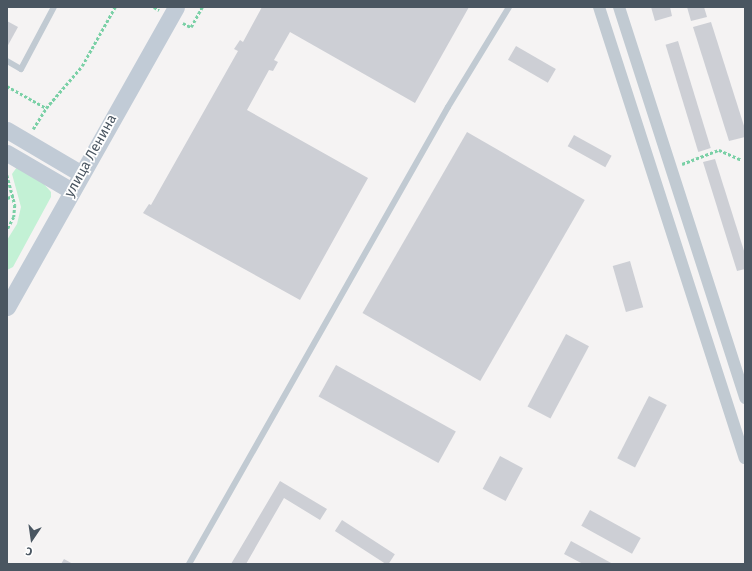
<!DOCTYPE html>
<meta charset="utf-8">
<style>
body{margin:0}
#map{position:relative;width:752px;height:571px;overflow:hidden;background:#f5f3f3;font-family:"Fira Sans",sans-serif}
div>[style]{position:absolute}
.green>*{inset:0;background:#c3f1d5}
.building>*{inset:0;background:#cdcfd5;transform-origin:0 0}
.path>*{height:2.5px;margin-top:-1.25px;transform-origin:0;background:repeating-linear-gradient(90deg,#7ad0a6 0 3px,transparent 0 5px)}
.lane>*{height:6px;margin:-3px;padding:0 3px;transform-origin:3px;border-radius:3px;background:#c1cad2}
.street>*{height:12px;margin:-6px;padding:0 6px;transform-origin:6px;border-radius:6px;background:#c1cad2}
.secondary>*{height:17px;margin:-8.5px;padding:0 8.5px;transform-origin:8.5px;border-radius:8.5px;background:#c1cbd6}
span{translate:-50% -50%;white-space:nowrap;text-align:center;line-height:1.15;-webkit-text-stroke:3.5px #fff;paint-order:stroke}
.street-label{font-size:14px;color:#4a5661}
.frame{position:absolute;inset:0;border:8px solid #4a5661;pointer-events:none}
.north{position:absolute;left:12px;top:519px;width:40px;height:40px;-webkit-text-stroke:3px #fff;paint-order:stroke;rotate:193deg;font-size:11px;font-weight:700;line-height:16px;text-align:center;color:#4a5661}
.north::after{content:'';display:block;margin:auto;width:14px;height:18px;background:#4a5661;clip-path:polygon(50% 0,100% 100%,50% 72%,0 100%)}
</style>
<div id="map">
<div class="green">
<i style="clip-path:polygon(17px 167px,43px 183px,51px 192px,51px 197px,13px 267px,7px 270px,7px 240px,17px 224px,21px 207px,12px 174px)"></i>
</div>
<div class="building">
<i style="clip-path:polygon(262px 7px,469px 7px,415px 103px,290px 32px,274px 60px,278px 62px,273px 71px,269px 70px,247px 110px,368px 178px,300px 300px,143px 213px,149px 204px,151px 205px,238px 51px,234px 49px,240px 40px,243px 42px)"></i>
<i style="clip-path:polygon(651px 7px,670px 7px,672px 16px,655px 21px)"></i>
<i style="clip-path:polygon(687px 7px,704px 7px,707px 17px,691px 21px)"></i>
<i style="clip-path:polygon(7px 21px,18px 27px,7px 47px)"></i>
<i style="clip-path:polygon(711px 22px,745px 129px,745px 137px,729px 141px,693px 27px)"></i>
<i style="left:678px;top:41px;width:112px;height:13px;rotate:73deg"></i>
<i style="left:516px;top:46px;width:46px;height:16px;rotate:30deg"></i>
<i style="left:467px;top:132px;width:136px;height:209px;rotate:30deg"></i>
<i style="left:574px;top:135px;width:43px;height:13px;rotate:29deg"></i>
<i style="clip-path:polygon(715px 159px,745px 254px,745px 269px,737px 271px,703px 162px)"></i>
<i style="left:630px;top:261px;width:48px;height:18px;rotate:74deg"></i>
<i style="left:566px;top:334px;width:26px;height:82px;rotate:28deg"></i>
<i style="left:336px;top:365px;width:137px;height:36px;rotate:29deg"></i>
<i style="left:649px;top:396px;width:20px;height:70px;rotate:27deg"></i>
<i style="left:500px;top:456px;width:26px;height:37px;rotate:28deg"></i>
<i style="clip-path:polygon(280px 481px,327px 509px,320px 520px,284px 498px,246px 564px,231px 564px)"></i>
<i style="left:590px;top:510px;width:58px;height:18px;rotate:29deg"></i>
<i style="left:342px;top:520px;width:63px;height:13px;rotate:33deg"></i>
<i style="clip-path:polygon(571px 541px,613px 564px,583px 564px,564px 554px)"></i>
<i style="clip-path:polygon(64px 559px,73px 564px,61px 564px)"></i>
</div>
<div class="path">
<i style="left:154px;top:7px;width:6px;rotate:31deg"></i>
<i style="left:183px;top:23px;width:9px;rotate:27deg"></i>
<i style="left:191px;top:27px;width:23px;rotate:-61deg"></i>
<i style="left:7px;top:86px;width:45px;rotate:29.4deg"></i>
<i style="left:33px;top:129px;width:25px;rotate:-58deg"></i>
<i style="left:46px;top:108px;width:55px;rotate:-49.4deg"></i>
<i style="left:82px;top:66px;width:68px;rotate:-60.8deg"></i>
<i style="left:682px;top:164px;width:40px;rotate:-21deg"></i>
<i style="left:719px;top:150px;width:24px;rotate:24deg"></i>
<i style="left:7px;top:175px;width:31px;rotate:75deg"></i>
<i style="left:15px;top:205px;width:12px;rotate:95deg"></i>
<i style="left:14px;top:217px;width:15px;rotate:118deg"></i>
<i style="left:7px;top:198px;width:7px;rotate:-16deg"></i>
</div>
<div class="lane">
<i style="left:7px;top:61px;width:16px;rotate:30deg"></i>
<i style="left:21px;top:69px;width:70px;rotate:-62deg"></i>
<i style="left:189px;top:564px;width:525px;rotate:-60.46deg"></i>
<i style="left:448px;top:107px;width:117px;rotate:-58.6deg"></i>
</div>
<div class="street">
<i style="left:599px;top:7px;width:474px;rotate:72.1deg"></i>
<i style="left:619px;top:7px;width:411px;rotate:72.1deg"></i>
</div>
<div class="secondary">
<i style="left:7px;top:130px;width:85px;rotate:30.5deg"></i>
<i style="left:7px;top:153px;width:75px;rotate:30.3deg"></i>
<i style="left:7px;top:307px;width:344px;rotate:-60.6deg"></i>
</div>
<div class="street-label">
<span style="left:91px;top:156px;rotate:-61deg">улица Ленина</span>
</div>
<div class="frame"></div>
<div class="north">С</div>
</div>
